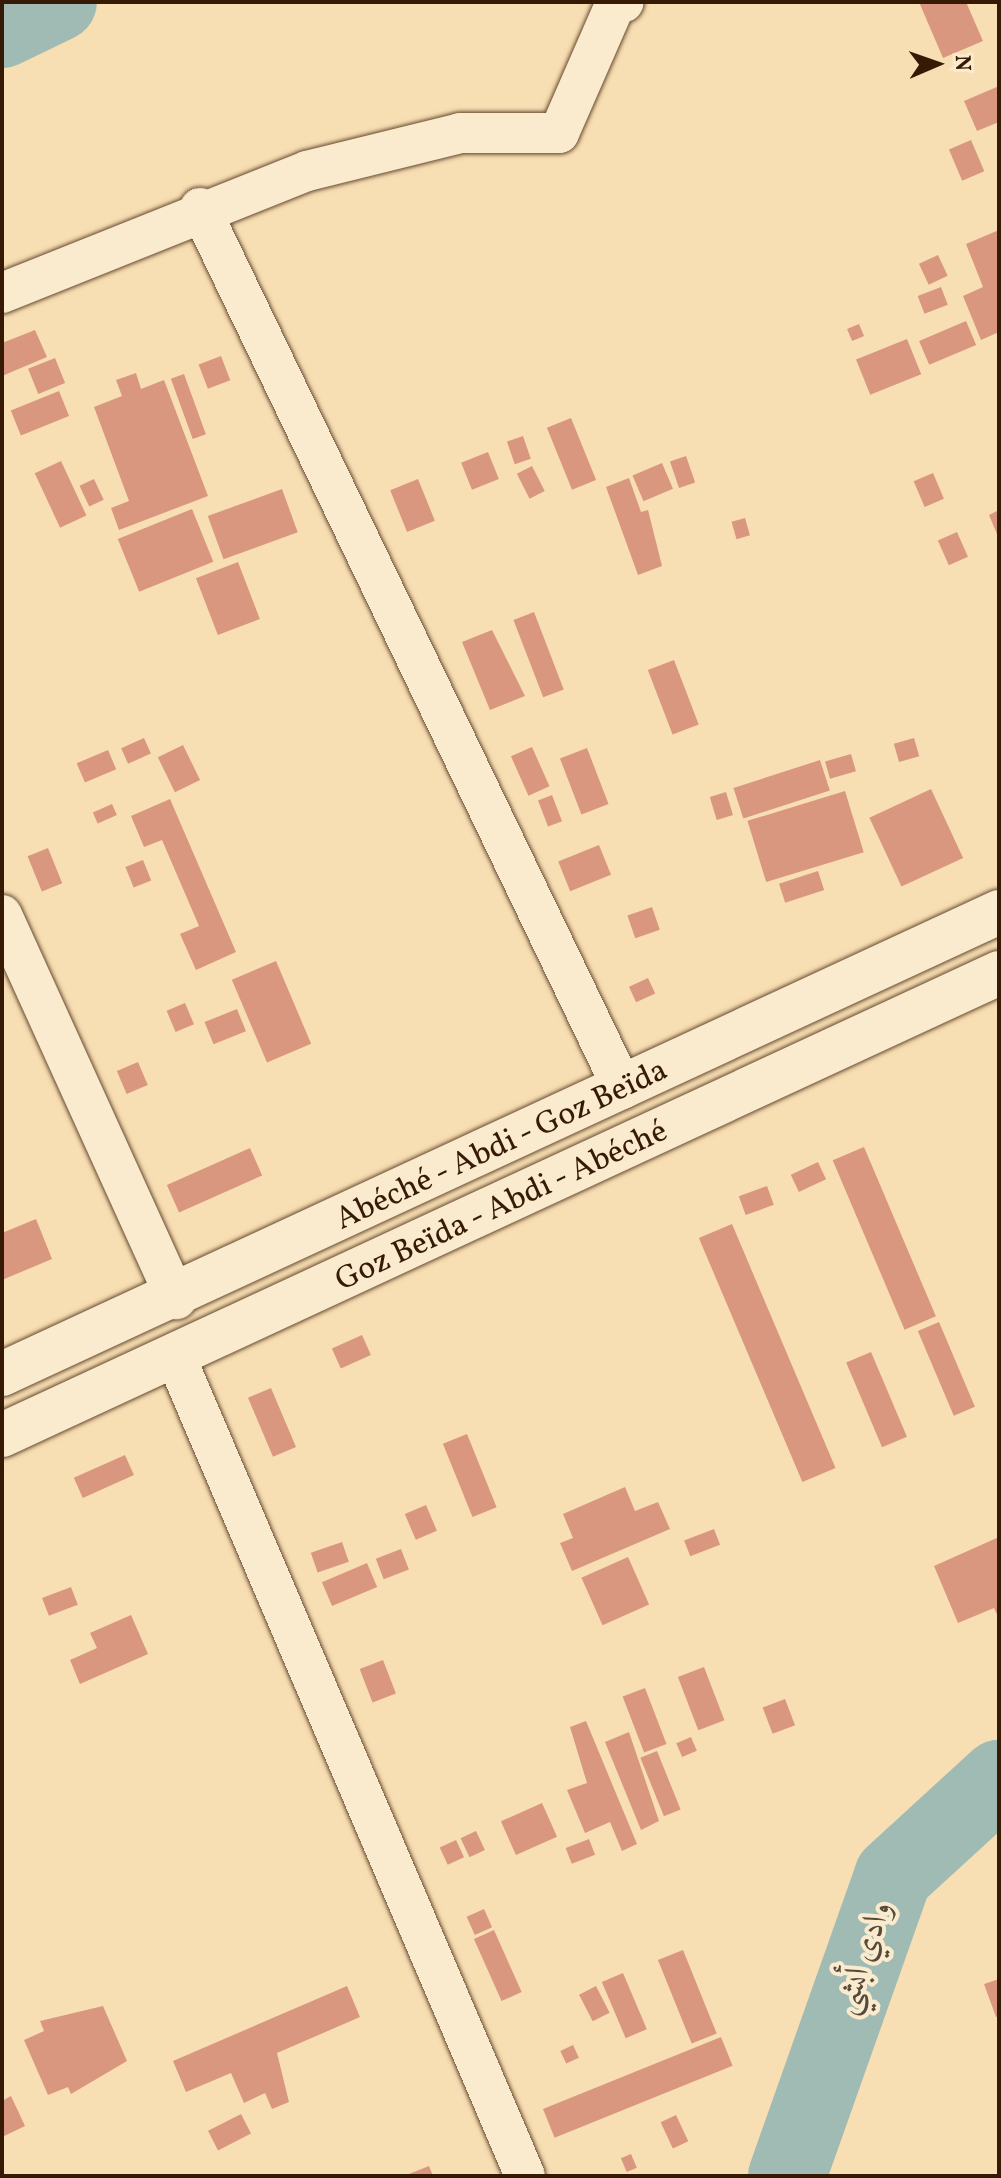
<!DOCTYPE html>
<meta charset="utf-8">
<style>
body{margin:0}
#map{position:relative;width:1001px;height:2178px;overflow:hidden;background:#f8deb3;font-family:Vollkorn,Amiri,serif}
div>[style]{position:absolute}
.river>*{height:78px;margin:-39px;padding:0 39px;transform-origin:39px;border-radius:39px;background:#9fbbb4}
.building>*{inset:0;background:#da9780;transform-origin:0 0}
.roads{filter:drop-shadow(0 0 2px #664b30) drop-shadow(0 0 2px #664b30)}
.street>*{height:40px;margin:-20px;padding:0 20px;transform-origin:20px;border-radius:20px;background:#faeace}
.secondary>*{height:44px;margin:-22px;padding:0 22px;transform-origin:22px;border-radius:22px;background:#faeace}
span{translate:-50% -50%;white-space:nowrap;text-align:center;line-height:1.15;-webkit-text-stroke:8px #faeace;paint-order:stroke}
.street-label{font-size:32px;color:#361a05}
.water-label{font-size:34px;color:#564a3a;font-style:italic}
.frame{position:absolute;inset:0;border:4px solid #361a05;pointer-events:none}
.north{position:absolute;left:897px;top:24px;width:80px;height:80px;-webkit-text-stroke:6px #faeace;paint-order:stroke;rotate:88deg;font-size:22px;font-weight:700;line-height:32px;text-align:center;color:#361a05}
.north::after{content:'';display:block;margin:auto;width:28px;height:36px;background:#361a05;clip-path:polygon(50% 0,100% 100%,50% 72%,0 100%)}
</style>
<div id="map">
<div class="river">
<i style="left:2px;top:29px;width:62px;rotate:-25.7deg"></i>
<i style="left:787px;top:2176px;width:318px;rotate:-70.5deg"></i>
<i style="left:893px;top:1876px;width:144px;rotate:-42.5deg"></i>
</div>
<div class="building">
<i style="clip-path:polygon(919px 2px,966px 2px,983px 41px,943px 58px)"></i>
<i style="clip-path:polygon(999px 86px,999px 122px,977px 131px,964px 101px)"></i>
<i style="left:971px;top:140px;width:34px;height:24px;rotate:67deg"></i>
<i style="clip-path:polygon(999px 230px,999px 332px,981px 340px,963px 296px,983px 287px,966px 244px)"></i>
<i style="left:938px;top:255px;width:23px;height:21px;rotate:65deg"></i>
<i style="left:941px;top:287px;width:19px;height:25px;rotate:69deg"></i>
<i style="left:966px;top:321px;width:26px;height:51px;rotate:67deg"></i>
<i style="left:859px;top:324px;width:13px;height:13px;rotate:67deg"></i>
<i style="clip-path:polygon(35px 330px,47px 357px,2px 376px,2px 343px)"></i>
<i style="left:907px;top:339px;width:38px;height:55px;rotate:68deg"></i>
<i style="left:221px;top:356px;width:26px;height:24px;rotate:69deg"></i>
<i style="left:55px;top:358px;width:27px;height:29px;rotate:68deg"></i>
<i style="clip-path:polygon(136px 373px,141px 389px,164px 380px,208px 496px,119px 530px,111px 508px,129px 501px,94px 407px,122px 396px,116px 380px)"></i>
<i style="left:184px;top:374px;width:64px;height:14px;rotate:70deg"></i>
<i style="left:59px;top:391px;width:27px;height:52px;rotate:68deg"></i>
<i style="left:571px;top:418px;width:67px;height:26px;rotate:68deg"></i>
<i style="left:523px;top:436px;width:24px;height:17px;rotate:71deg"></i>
<i style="left:488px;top:452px;width:29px;height:29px;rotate:68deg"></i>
<i style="left:686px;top:456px;width:28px;height:17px;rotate:71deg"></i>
<i style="left:61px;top:461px;width:60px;height:29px;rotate:65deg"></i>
<i style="left:662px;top:463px;width:28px;height:32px;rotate:67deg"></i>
<i style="left:532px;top:466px;width:28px;height:17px;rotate:63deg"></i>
<i style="left:933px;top:473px;width:28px;height:21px;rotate:67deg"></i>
<i style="clip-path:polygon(629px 478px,641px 512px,648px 510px,662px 566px,638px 575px,606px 487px)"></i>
<i style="left:94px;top:479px;width:23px;height:16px;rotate:65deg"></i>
<i style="left:418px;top:479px;width:45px;height:30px;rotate:68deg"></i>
<i style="left:282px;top:489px;width:46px;height:79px;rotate:70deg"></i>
<i style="left:192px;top:509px;width:57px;height:80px;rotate:68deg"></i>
<i style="clip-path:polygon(999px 510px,999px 539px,989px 515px)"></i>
<i style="left:745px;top:518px;width:18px;height:14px;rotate:74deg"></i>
<i style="left:957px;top:532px;width:27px;height:21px;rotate:66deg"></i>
<i style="left:238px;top:562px;width:61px;height:45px;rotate:69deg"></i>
<i style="left:534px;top:612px;width:83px;height:22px;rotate:69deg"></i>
<i style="clip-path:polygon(492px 630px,525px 696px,490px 710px,462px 642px)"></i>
<i style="left:674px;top:660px;width:69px;height:28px;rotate:69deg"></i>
<i style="left:144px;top:738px;width:17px;height:25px;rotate:66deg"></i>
<i style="left:914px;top:738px;width:19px;height:21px;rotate:74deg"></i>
<i style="left:183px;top:745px;width:39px;height:28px;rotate:64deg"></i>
<i style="left:532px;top:747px;width:43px;height:23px;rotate:66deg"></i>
<i style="left:587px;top:748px;width:60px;height:29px;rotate:69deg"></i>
<i style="left:108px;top:750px;width:21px;height:34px;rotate:67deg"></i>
<i style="left:851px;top:754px;width:18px;height:27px;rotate:74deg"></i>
<i style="left:820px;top:760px;width:32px;height:91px;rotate:72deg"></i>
<i style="left:931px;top:789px;width:76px;height:68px;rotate:65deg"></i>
<i style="left:845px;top:791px;width:64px;height:102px;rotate:73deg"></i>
<i style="left:726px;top:792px;width:24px;height:17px;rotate:73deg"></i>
<i style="left:552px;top:795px;width:28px;height:15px;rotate:69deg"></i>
<i style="clip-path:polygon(170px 799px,236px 952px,196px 970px,180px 934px,199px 926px,162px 840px,144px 847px,131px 816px)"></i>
<i style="left:112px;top:804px;width:12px;height:21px;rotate:66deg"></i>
<i style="left:599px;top:845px;width:32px;height:44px;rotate:68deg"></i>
<i style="left:48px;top:848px;width:38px;height:22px;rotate:68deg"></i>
<i style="left:143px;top:860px;width:22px;height:19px;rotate:68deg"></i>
<i style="left:818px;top:871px;width:20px;height:41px;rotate:72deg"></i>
<i style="left:652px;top:907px;width:24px;height:26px;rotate:71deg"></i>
<i style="left:276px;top:961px;width:90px;height:48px;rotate:67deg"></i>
<i style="left:648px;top:978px;width:17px;height:21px;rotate:65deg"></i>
<i style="left:185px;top:1003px;width:23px;height:20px;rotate:67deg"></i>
<i style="left:237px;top:1009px;width:24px;height:35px;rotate:68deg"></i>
<i style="left:138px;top:1062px;width:25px;height:23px;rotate:67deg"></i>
<i style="left:864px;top:1147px;width:184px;height:34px;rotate:67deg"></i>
<i style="left:250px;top:1148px;width:30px;height:91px;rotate:66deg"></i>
<i style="left:818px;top:1162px;width:19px;height:30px;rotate:65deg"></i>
<i style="left:767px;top:1186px;width:20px;height:30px;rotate:70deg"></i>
<i style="clip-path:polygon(36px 1219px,52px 1259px,2px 1280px,2px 1233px)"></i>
<i style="left:732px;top:1224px;width:265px;height:36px;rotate:67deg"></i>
<i style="left:939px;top:1322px;width:92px;height:23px;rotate:67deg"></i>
<i style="left:362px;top:1335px;width:22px;height:33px;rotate:66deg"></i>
<i style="left:871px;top:1352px;width:92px;height:27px;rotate:67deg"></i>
<i style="left:271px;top:1388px;width:64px;height:25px;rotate:67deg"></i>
<i style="left:467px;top:1434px;width:79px;height:26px;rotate:68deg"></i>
<i style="left:125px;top:1455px;width:22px;height:56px;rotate:66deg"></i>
<i style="clip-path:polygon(625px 1487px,635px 1511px,658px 1502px,670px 1529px,572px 1571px,560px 1543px,573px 1538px,563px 1514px)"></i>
<i style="left:426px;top:1505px;width:28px;height:23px;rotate:67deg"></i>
<i style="left:714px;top:1529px;width:17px;height:32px;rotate:69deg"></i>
<i style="clip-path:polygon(999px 1537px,999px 1619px,994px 1608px,958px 1623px,934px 1566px)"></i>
<i style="left:342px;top:1542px;width:21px;height:33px;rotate:71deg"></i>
<i style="left:401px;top:1549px;width:22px;height:27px;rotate:69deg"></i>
<i style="left:628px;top:1557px;width:52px;height:51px;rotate:66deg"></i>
<i style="left:367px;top:1563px;width:26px;height:49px;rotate:67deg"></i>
<i style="left:71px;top:1587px;width:19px;height:31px;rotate:69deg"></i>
<i style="clip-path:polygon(131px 1615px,148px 1654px,80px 1684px,70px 1660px,97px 1648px,90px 1633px)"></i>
<i style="left:383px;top:1660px;width:36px;height:25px;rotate:69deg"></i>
<i style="left:704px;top:1667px;width:57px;height:28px;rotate:69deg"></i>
<i style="left:645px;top:1688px;width:60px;height:24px;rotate:69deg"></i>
<i style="left:785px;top:1699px;width:28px;height:24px;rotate:69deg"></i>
<i style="clip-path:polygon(586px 1721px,637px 1844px,622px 1851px,610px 1822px,585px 1833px,567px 1790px,587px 1783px,570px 1727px)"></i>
<i style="clip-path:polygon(629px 1732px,659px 1821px,641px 1830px,605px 1742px)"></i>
<i style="left:691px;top:1737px;width:15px;height:16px;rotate:67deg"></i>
<i style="left:657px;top:1751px;width:63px;height:18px;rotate:68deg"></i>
<i style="left:542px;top:1803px;width:37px;height:45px;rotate:66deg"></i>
<i style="left:476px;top:1831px;width:21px;height:17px;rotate:65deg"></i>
<i style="left:589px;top:1839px;width:17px;height:25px;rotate:69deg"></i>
<i style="left:456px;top:1840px;width:19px;height:18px;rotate:65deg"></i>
<i style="left:484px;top:1909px;width:20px;height:19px;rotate:66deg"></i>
<i style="left:494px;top:1930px;width:68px;height:22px;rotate:66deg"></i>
<i style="left:683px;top:1950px;width:90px;height:27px;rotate:68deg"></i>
<i style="left:623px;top:1973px;width:61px;height:23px;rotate:67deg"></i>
<i style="clip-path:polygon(999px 1979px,999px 2016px,996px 2017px,984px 1984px)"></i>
<i style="clip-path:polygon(347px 1986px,360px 2017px,277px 2053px,289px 2102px,272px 2109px,265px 2093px,244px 2103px,231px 2073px,186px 2092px,173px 2061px)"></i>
<i style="left:596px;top:1986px;width:30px;height:19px;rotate:63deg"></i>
<i style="clip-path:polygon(103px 2006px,127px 2061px,71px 2094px,68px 2087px,48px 2095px,24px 2040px,44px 2031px,40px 2021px)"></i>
<i style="left:721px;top:2037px;width:31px;height:192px;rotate:68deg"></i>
<i style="left:573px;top:2045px;width:14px;height:14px;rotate:65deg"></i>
<i style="clip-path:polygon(11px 2096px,25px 2126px,2px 2137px,2px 2101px)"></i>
<i style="left:241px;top:2114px;width:22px;height:37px;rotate:63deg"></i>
<i style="left:676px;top:2115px;width:29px;height:17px;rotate:65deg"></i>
<i style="left:631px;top:2154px;width:15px;height:11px;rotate:67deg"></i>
<i style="clip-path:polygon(429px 2166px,433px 2176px,404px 2176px)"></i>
</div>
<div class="roads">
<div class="street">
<i style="left:200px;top:208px;width:977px;rotate:64.35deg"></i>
<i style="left:2px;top:293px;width:328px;rotate:-21.8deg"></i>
<i style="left:307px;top:171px;width:158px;rotate:-13.9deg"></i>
<i style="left:460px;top:133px;width:99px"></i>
<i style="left:559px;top:133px;width:140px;rotate:-66.4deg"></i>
<i style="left:615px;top:5px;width:9px;rotate:-18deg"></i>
<i style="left:2px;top:915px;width:422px;rotate:65.6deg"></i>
<i style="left:176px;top:1358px;width:889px;rotate:66.89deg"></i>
</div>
<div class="secondary">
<i style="left:2px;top:1374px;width:1099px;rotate:-24.86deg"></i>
<i style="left:2px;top:1435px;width:1099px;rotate:-24.86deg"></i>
</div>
</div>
<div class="street-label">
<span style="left:502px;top:1146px;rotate:-25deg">Abéché - Abdi - Goz Beïda</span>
<span style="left:502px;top:1207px;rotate:-25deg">Goz Beïda - Abdi - Abéché</span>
</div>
<div class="water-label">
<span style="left:864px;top:1958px;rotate:-71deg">وادي أبشي</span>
</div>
<div class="frame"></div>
<div class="north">N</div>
</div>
